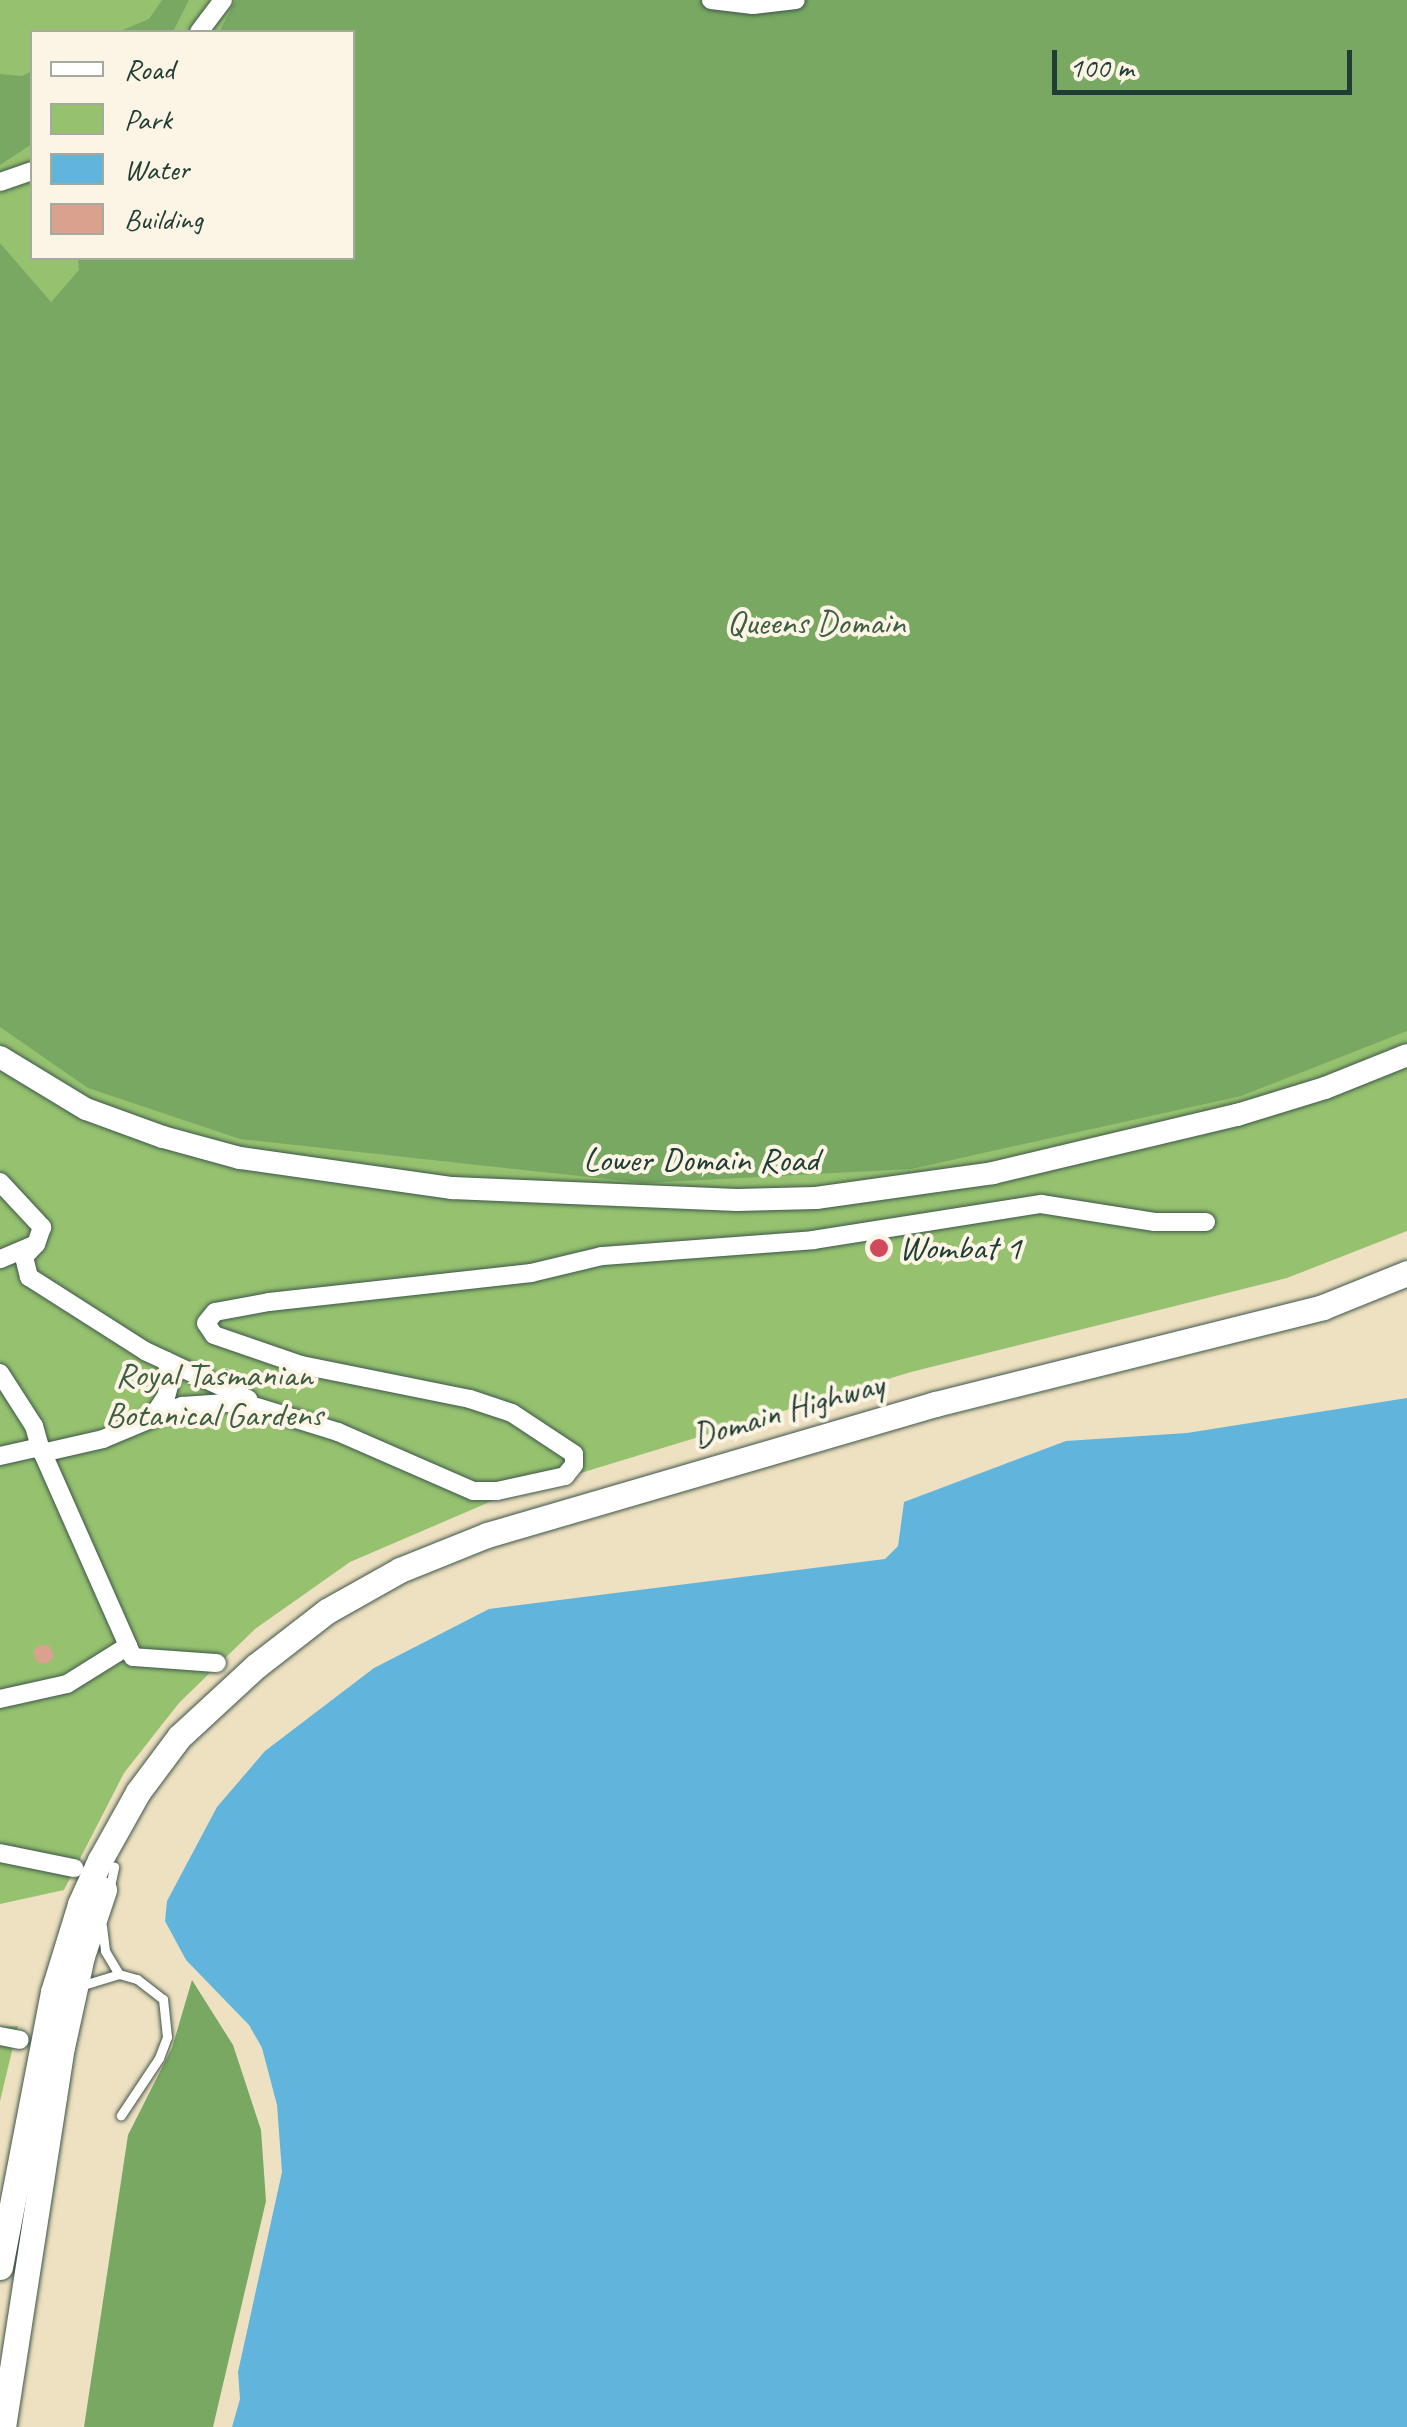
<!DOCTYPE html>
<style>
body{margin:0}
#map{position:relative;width:1407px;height:2427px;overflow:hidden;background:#eee1c1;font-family:Caveat,sans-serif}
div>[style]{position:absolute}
.green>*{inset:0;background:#96c270}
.forest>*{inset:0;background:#78a862}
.water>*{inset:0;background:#61b5dd}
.building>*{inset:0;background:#daa18f;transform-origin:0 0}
.roads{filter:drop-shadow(0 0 2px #3e5649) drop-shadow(0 0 2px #3e5649)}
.lane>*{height:9px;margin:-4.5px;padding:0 4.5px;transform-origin:4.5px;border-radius:4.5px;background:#fff}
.street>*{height:18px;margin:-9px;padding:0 9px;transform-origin:9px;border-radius:9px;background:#fff}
.secondary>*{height:22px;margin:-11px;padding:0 11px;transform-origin:11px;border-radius:11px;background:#fff}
.primary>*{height:25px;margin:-12.5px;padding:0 12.5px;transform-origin:12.5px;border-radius:12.5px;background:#fff}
.dots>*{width:28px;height:28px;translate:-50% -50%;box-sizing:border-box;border:5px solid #fcf5e5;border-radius:50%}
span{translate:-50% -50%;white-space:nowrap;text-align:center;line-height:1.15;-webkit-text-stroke:8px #fcf5e5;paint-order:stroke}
.park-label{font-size:35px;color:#3d5e43}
.street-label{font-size:35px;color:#1f3d34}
.poi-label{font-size:35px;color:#1f3d34}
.left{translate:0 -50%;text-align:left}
.legend{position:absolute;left:30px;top:30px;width:325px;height:230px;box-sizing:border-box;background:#fcf5e5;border:2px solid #a4ab9e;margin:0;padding:12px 18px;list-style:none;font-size:30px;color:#1f3d34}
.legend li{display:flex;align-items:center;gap:20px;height:50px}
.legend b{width:50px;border:2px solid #a4ab9e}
.scale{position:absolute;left:1052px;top:50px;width:300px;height:45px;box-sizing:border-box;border:5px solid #1f3d34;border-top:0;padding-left:12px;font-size:30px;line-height:35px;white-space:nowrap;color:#1f3d34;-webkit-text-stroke:8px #fcf5e5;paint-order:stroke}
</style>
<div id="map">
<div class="green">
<i style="clip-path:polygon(evenodd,0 0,1407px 0,1407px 1231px,1287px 1278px,911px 1372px,499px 1498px,350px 1562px,255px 1629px,179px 1703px,124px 1773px,64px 1890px,0 1904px,0 0,32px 32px,352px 32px,352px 258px,32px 258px,32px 32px)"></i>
<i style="clip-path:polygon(18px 2026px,0 2101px,0 2027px)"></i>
</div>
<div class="forest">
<i style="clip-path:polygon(162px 0,189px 0,173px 32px,118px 32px,149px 19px)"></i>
<i style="clip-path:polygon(236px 0,1407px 0,1407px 1031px,1241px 1096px,911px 1169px,644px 1183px,240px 1139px,88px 1088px,0 1027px,0 243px,51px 302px,79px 270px,78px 258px,352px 258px,352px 32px,219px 32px)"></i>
<i style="clip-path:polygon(32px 71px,32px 144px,0 165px,0 74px,22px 76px)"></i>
<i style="clip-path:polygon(192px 1980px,233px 2045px,261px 2130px,266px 2201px,213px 2427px,84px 2427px,128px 2135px,172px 2048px)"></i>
</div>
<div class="water">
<i style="clip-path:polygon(1407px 1398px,1407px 2427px,232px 2427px,240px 2399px,238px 2372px,282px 2172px,277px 2105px,262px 2048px,249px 2025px,186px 1960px,165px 1921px,167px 1901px,217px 1807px,265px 1751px,374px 1668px,489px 1609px,885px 1559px,898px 1546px,904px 1502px,1066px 1441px,1187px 1433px)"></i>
</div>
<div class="building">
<i style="left:890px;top:1240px;width:18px;height:24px;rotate:84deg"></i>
<i style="clip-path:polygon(39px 1645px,50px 1646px,54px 1656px,47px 1664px,37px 1662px,33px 1652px)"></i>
</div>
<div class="roads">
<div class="lane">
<i style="left:109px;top:1891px;width:25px;rotate:-78deg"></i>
<i style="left:102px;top:1926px;width:25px;rotate:83deg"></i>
<i style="left:105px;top:1951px;width:27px;rotate:59deg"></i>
<i style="left:80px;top:1986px;width:41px;rotate:-17.1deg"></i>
<i style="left:119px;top:1974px;width:19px;rotate:16deg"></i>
<i style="left:137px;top:1979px;width:33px;rotate:38deg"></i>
<i style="left:163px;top:1999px;width:38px;rotate:84deg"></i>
<i style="left:167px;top:2037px;width:22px;rotate:111deg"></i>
<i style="left:159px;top:2058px;width:69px;rotate:123.7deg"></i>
</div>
<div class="street">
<i style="left:711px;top:0;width:42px;rotate:6.8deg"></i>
<i style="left:753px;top:5px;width:43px;rotate:-6.6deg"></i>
<i style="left:199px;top:32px;width:40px;rotate:-53deg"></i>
<i style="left:0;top:182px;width:34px;rotate:-19deg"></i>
<i style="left:0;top:1182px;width:62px;rotate:47deg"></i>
<i style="left:42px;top:1227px;width:18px;rotate:109deg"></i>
<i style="left:36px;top:1244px;width:39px;rotate:157deg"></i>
<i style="left:36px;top:1244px;width:18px;rotate:133deg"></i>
<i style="left:24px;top:1257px;width:21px;rotate:76deg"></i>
<i style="left:29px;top:1277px;width:138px;rotate:32.5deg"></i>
<i style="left:145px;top:1351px;width:114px;rotate:25deg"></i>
<i style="left:0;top:1373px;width:63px;rotate:57.3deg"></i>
<i style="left:34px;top:1426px;width:22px;rotate:74deg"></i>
<i style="left:151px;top:1419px;width:27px;rotate:-56deg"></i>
<i style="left:166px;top:1397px;width:20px;rotate:-75deg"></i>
<i style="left:171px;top:1378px;width:18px;rotate:-106deg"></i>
<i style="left:42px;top:1453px;width:63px;rotate:-12.9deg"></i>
<i style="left:103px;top:1439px;width:86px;rotate:-22.7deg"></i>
<i style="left:182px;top:1406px;width:59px;rotate:-3.9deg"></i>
<i style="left:241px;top:1402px;width:102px;rotate:17.2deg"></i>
<i style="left:338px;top:1432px;width:147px;rotate:23.6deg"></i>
<i style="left:473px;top:1491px;width:24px"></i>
<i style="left:497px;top:1491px;width:70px;rotate:-12.4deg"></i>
<i style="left:565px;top:1476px;width:14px;rotate:-51deg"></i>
<i style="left:574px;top:1465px;width:11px;rotate:-90deg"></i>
<i style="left:574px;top:1454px;width:74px;rotate:-146.5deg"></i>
<i style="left:512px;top:1413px;width:44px;rotate:-161.6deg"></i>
<i style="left:470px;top:1399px;width:172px;rotate:-168.6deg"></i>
<i style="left:301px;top:1365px;width:92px;rotate:-161deg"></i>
<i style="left:214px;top:1335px;width:14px;rotate:-124deg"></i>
<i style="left:206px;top:1323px;width:14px;rotate:-51deg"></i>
<i style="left:215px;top:1312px;width:55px;rotate:-10.5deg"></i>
<i style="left:269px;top:1302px;width:264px;rotate:-6.3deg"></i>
<i style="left:531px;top:1273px;width:73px;rotate:-13.5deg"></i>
<i style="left:602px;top:1256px;width:212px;rotate:-4.3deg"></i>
<i style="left:813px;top:1240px;width:231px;rotate:-9deg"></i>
<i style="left:1041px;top:1204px;width:115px;rotate:9deg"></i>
<i style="left:1155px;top:1222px;width:51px"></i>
<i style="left:0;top:1456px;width:41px;rotate:-12.7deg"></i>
<i style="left:40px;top:1447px;width:218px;rotate:66.1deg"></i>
<i style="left:128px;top:1646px;width:72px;rotate:148.1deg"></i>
<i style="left:67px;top:1684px;width:69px;rotate:167.4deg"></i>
<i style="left:128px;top:1646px;width:12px;rotate:66deg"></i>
<i style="left:133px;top:1657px;width:84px;rotate:4.1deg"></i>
<i style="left:0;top:1853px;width:76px;rotate:11.5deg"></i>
<i style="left:0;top:2036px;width:20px;rotate:11deg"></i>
</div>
<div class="secondary">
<i style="left:0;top:1057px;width:100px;rotate:31.2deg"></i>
<i style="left:86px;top:1109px;width:82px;rotate:20deg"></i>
<i style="left:163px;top:1137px;width:80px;rotate:15.3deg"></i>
<i style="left:240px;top:1158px;width:214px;rotate:8.1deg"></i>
<i style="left:452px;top:1188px;width:285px;rotate:2.4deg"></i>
<i style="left:737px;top:1200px;width:79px;rotate:-1.5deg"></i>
<i style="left:816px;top:1198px;width:179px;rotate:-8deg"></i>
<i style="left:993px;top:1173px;width:251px;rotate:-13.4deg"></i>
<i style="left:1237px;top:1115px;width:92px;rotate:-17.1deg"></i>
<i style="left:1325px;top:1088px;width:88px;rotate:-21.9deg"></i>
</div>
<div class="primary">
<i style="left:0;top:2267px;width:280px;rotate:-79.1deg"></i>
<i style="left:53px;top:1992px;width:92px;rotate:-72.9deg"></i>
<i style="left:80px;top:1904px;width:48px;rotate:-65.6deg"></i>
<i style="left:100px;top:1860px;width:78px;rotate:-60.8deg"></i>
<i style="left:138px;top:1792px;width:69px;rotate:-53.3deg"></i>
<i style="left:179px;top:1737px;width:105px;rotate:-42.7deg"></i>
<i style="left:256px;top:1666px;width:90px;rotate:-37.8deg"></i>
<i style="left:327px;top:1611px;width:84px;rotate:-29.3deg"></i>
<i style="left:400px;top:1570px;width:94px;rotate:-21.9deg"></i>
<i style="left:487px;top:1535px;width:467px;rotate:-16.3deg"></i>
<i style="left:935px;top:1404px;width:400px;rotate:-14deg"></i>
<i style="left:1323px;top:1307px;width:91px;rotate:-22deg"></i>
<i style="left:3px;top:2427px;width:385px;rotate:-81.2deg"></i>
<i style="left:62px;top:2047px;width:93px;rotate:-77.6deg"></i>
<i style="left:82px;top:1956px;width:70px;rotate:-71.6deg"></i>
</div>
</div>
<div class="dots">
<i style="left:879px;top:1248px;background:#d1495b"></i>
</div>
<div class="park-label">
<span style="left:816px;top:623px">Queens Domain</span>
<span style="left:214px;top:1395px">Royal Tasmanian<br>Botanical Gardens</span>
</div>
<div class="street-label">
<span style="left:701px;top:1160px">Lower Domain Road</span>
<span style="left:788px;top:1410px;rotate:-16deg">Domain Highway</span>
</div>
<div class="poi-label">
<span class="left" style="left:899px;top:1248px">Wombat 1</span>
</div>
<ul class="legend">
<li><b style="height:12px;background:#fff"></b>Road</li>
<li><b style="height:28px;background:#96c270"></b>Park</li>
<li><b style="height:28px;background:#61b5dd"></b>Water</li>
<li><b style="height:28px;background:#daa18f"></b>Building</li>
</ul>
<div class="scale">100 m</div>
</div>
